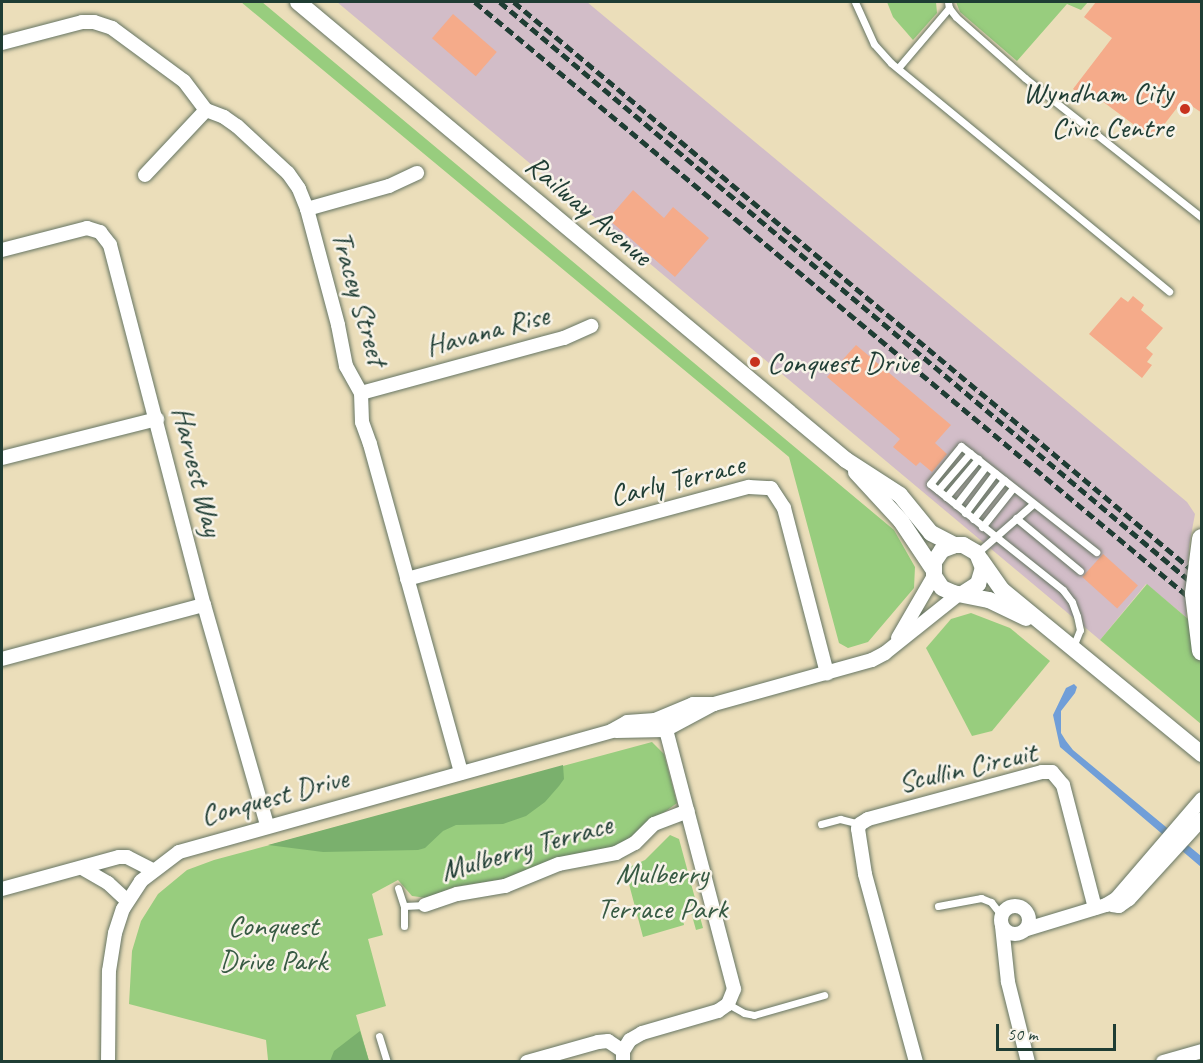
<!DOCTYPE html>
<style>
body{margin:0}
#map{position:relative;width:1203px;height:1063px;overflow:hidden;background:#ebdeba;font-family:Caveat,sans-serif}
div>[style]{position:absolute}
.industrial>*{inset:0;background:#d2bdc8}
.green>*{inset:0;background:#98cd7e}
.forest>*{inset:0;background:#7ab06d}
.water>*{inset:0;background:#709ed8}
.building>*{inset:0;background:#f5ab8a;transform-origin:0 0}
.roads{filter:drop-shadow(0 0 2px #667563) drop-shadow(0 0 2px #667563)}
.service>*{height:7px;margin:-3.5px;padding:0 3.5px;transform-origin:3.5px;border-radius:3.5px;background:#fff}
.minor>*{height:14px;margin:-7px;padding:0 7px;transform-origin:7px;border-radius:7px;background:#fff}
.minor>.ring{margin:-7px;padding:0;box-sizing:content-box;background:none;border:14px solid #fff;border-radius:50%}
.tertiary>*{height:16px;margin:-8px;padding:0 8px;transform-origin:8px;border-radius:8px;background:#fff}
.rail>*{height:4.5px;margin-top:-2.25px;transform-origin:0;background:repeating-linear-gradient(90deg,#1f3d34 0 9px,transparent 0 13.5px)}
.bridges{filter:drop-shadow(0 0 2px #667563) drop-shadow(0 0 2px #667563)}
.secondary-bridge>*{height:20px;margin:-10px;padding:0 10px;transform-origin:10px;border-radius:10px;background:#fff}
.dots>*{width:16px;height:16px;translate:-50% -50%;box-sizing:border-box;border:3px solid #f7f3e8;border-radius:50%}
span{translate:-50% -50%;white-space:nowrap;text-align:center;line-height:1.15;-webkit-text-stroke:5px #f7f3e8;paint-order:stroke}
.poi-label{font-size:30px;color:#1f3d34}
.right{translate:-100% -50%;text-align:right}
.left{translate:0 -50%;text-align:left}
.street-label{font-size:30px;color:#1f3d34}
.park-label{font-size:30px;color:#375a43}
.frame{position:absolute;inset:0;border:3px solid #1f3d34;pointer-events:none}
.scale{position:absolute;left:996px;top:1024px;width:120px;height:27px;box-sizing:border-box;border:3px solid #1f3d34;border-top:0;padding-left:8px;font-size:18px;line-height:21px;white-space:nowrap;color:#1f3d34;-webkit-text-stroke:4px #f7f3e8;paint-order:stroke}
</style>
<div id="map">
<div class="industrial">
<i style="clip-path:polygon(337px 2px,587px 2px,1187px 502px,1195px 514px,1189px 546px,1186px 617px,1146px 584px,1100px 640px)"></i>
</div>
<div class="green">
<i style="clip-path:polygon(241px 2px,262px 2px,894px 530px,915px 567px,914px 588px,868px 642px,848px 648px,839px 643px,789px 457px)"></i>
<i style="clip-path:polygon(887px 2px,936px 2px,937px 13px,913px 40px,893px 17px)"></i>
<i style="clip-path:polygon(956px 2px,1088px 2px,1081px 10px,1067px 4px,1017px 61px,960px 12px)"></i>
<i style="clip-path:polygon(1147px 584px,1201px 630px,1201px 724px,1100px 640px)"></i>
<i style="clip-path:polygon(971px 613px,1010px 628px,1050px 661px,992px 731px,972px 736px,926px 648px,951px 619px)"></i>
<i style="clip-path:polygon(652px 742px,664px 754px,677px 803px,618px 846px,566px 856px,510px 878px,454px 887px,427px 898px,412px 896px,398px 880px,372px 894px,383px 935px,368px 939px,386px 1006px,356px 1015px,369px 1061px,268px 1060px,266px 1040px,129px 1004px,132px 951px,141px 921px,158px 894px,187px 870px,214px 860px)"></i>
<i style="clip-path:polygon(670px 835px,679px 839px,703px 928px,696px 930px,691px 912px,682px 915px,684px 925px,643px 937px,625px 869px,645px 860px)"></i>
</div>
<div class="forest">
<i style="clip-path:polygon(563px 765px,564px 779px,559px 786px,545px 802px,526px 816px,503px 824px,456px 825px,443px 831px,425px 848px,418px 850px,323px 852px,268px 845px)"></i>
<i style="clip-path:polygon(360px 1031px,369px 1061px,330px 1061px,334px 1051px)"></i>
</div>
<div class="water">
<i style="clip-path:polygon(1074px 684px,1077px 687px,1075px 693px,1061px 711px,1061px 733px,1066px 741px,1073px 750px,1201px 856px,1201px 867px,1060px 747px,1053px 715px,1066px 688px)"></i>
</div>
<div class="building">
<i style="clip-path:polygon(1096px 2px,1202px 2px,1202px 113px,1183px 100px,1153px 139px,1094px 95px,1088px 101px,1073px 89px,1112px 38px,1084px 17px)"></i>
<i style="left:453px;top:14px;width:58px;height:32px;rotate:41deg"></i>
<i style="clip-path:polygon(633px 190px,664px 218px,673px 207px,709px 238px,675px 277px,608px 219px)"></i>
<i style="clip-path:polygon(1133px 296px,1144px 305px,1141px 310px,1163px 328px,1146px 348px,1153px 354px,1147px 362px,1152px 365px,1142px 378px,1089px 334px,1121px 297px,1128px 302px)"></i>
<i style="clip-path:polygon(856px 345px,951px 425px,935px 443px,947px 454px,932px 472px,920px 462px,916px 466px,893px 447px,900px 439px,827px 377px)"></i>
<i style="left:1103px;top:554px;width:47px;height:31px;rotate:42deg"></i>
</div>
<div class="roads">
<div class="service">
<i style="left:855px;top:2px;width:46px;rotate:65.7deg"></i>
<i style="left:874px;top:44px;width:25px;rotate:48deg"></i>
<i style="left:891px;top:63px;width:360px;rotate:39.4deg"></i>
<i style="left:948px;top:2px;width:6px;rotate:81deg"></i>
<i style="left:949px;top:8px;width:11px;rotate:52deg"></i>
<i style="left:956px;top:17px;width:92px;rotate:41.5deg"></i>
<i style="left:1025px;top:78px;width:226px;rotate:38.3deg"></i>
<i style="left:898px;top:68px;width:79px;rotate:-49.6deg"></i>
<i style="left:938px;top:490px;width:49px;rotate:-49.1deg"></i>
<i style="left:946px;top:497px;width:50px;rotate:-49.9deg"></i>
<i style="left:956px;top:505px;width:49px;rotate:-52.4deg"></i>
<i style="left:965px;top:513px;width:50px;rotate:-53.1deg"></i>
<i style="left:1016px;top:518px;width:83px;rotate:39.6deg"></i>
<i style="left:973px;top:519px;width:50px;rotate:-51.5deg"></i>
<i style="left:982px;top:527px;width:50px;rotate:-51.5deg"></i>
<i style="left:977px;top:553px;width:74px;rotate:-41.2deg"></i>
<i style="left:1073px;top:647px;width:18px;rotate:-68deg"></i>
<i style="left:1080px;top:630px;width:14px;rotate:-102deg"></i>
<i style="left:1077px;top:616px;width:15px;rotate:-110deg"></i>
<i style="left:1072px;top:602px;width:15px;rotate:-127deg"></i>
<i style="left:1063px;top:590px;width:170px;rotate:-141.4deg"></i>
<i style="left:930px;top:484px;width:49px;rotate:-50.8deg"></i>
<i style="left:961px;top:446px;width:172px;rotate:38.1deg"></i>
<i style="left:821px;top:824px;width:20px;rotate:-15deg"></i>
<i style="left:840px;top:819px;width:21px;rotate:14deg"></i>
<i style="left:398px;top:888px;width:19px;rotate:72deg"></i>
<i style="left:404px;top:906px;width:20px;rotate:90deg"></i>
<i style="left:404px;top:906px;width:21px;rotate:-3deg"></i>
<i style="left:938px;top:906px;width:44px;rotate:-10.5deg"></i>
<i style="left:981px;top:898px;width:11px;rotate:22deg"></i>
<i style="left:991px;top:902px;width:18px;rotate:52deg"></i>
<i style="left:728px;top:1004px;width:18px;rotate:29deg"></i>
<i style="left:744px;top:1013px;width:10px;rotate:11deg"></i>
<i style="left:754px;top:1015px;width:73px;rotate:-15.9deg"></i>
<i style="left:379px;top:1036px;width:27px;rotate:73deg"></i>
</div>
<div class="minor">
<i style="left:2px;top:43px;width:83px;rotate:-14.7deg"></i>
<i style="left:82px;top:22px;width:12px"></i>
<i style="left:94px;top:22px;width:19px;rotate:18deg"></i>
<i style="left:112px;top:28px;width:89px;rotate:36.4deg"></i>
<i style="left:184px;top:81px;width:36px;rotate:53deg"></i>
<i style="left:206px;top:110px;width:19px;rotate:21deg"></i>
<i style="left:224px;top:117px;width:16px;rotate:35deg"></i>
<i style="left:237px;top:126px;width:69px;rotate:42.7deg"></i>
<i style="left:288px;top:173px;width:19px;rotate:55deg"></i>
<i style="left:299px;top:189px;width:22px;rotate:68deg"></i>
<i style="left:307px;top:209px;width:120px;rotate:75deg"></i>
<i style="left:338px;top:325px;width:42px;rotate:79deg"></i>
<i style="left:346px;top:366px;width:31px;rotate:61deg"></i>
<i style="left:361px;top:393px;width:29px;rotate:88deg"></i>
<i style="left:362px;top:422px;width:23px;rotate:70deg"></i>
<i style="left:370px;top:444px;width:341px;rotate:74.5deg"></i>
<i style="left:145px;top:175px;width:89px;rotate:-46.8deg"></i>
<i style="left:307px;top:209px;width:85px;rotate:-15.7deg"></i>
<i style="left:389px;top:186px;width:31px;rotate:-25deg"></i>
<i style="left:2px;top:250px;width:88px;rotate:-14.5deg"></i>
<i style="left:87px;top:228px;width:14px;rotate:17deg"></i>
<i style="left:100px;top:232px;width:16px;rotate:52deg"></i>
<i style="left:110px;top:245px;width:372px;rotate:75.4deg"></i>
<i style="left:204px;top:605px;width:229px;rotate:74deg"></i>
<i style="left:361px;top:393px;width:210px;rotate:-15.2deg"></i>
<i style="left:564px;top:338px;width:30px;rotate:-24deg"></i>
<i style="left:2px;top:458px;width:160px;rotate:-14.1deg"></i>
<i style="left:407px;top:579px;width:354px;rotate:-15.1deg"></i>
<i style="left:749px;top:487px;width:22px;rotate:3deg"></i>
<i style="left:771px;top:488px;width:24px;rotate:57deg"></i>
<i style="left:784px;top:508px;width:171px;rotate:75.4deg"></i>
<i style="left:898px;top:638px;width:72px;rotate:-59.9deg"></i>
<i style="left:2px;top:659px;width:209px;rotate:-15deg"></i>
<i style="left:616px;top:731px;width:49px;rotate:-1.2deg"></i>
<i style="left:665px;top:730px;width:55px;rotate:-28deg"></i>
<i style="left:714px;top:704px;width:164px;rotate:-15.6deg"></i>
<i style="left:872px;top:660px;width:15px;rotate:-28deg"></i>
<i style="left:885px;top:653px;width:95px;rotate:-38.6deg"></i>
<i style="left:82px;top:868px;width:30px;rotate:30deg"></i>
<i style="left:108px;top:883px;width:26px;rotate:43deg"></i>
<i style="left:2px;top:889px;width:121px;rotate:-15.3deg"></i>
<i style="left:119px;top:857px;width:8px"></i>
<i style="left:127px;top:857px;width:28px;rotate:27deg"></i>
<i style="left:425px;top:905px;width:34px;rotate:-19deg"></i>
<i style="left:457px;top:894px;width:49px;rotate:-9.5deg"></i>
<i style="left:505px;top:886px;width:58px;rotate:-22.2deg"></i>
<i style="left:559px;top:864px;width:58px;rotate:-10.9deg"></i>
<i style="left:616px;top:853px;width:21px;rotate:-28deg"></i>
<i style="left:635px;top:843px;width:27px;rotate:-45deg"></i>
<i style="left:654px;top:824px;width:36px;rotate:-21deg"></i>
<i style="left:1112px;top:905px;width:7px;rotate:8deg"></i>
<i style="left:1119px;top:906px;width:12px;rotate:-35deg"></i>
<i style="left:1129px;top:899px;width:108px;rotate:-47.6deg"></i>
<i class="ring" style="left:1001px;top:906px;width:14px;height:14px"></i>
<i style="left:1002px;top:926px;width:56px;rotate:83.9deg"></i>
<i style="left:1008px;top:982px;width:82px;rotate:76deg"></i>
<i style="left:1027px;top:929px;width:83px;rotate:-16.9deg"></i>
<i style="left:1106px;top:905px;width:12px;rotate:-31deg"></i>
<i style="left:1116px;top:899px;width:132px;rotate:-49.3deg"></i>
<i style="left:108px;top:1062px;width:91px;rotate:-89.4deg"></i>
<i style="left:109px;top:971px;width:38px;rotate:-81deg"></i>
<i style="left:115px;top:933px;width:25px;rotate:-72deg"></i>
<i style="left:123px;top:909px;width:33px;rotate:-57deg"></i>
<i style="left:141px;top:881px;width:48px;rotate:-37.3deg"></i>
<i style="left:179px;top:852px;width:449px;rotate:-15.6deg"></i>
<i style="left:611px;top:731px;width:18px;rotate:-29deg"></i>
<i style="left:627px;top:722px;width:28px;rotate:-4deg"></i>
<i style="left:655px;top:720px;width:41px;rotate:-22.8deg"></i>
<i style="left:693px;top:704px;width:21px"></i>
<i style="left:527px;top:1062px;width:74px;rotate:-15.7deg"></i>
<i style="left:598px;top:1042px;width:10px;rotate:-6deg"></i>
<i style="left:608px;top:1041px;width:18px;rotate:34deg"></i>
<i style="left:623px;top:1062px;width:11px;rotate:-90deg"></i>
<i style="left:623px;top:1051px;width:13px;rotate:-58deg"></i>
<i style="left:630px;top:1040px;width:14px;rotate:-30deg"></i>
<i style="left:642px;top:1033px;width:79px;rotate:-16.1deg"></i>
<i style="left:718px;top:1011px;width:12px;rotate:-35deg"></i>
<i style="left:728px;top:1004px;width:16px;rotate:-68deg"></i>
<i style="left:734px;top:989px;width:280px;rotate:-104.7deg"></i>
<i style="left:916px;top:1062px;width:195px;rotate:-105.2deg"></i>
<i style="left:865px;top:874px;width:46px;rotate:-98.8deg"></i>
<i style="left:858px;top:829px;width:5px;rotate:-68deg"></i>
<i style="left:860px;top:824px;width:9px;rotate:-32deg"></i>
<i style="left:868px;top:819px;width:180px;rotate:-15.1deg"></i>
<i style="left:1042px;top:772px;width:10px"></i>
<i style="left:1052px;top:772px;width:17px;rotate:50deg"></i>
<i style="left:1063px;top:785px;width:127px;rotate:75.4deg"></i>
<i style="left:1163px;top:1062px;width:41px;rotate:-15.8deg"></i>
</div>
<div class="tertiary">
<i style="left:298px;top:2px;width:714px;rotate:39.89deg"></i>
<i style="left:846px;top:460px;width:64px;rotate:32.9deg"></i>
<i style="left:900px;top:495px;width:49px;rotate:50.8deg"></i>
<i style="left:931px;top:533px;width:27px;rotate:27deg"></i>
<i style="left:856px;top:472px;width:67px;rotate:47.4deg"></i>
<i style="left:901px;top:521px;width:58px;rotate:56.3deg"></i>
<i style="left:981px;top:560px;width:37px;rotate:55deg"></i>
<i style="left:1002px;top:590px;width:259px;rotate:39.4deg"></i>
<i style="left:964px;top:593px;width:17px;rotate:-33deg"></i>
<i style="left:978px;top:584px;width:17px;rotate:-73deg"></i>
<i style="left:983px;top:568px;width:16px;rotate:-112deg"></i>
<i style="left:977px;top:553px;width:16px;rotate:-150deg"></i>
<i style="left:963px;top:545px;width:8px;rotate:180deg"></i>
<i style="left:955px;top:545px;width:14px;rotate:159deg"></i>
<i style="left:942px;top:550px;width:14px;rotate:124deg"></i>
<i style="left:934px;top:562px;width:14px;rotate:90deg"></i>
<i style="left:934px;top:576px;width:14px;rotate:56deg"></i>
<i style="left:942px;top:588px;width:12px;rotate:24deg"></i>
<i style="left:953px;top:593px;width:37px;rotate:11deg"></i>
<i style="left:989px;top:600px;width:41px;rotate:25.9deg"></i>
</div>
</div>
<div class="rail">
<i style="left:475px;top:2px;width:946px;rotate:39.81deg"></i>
<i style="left:500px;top:2px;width:916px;rotate:40deg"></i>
<i style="left:514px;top:2px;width:897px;rotate:39.94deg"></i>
</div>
<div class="bridges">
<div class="secondary-bridge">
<i style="left:1202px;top:539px;width:55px;rotate:97.3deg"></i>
<i style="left:1195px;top:594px;width:57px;rotate:83deg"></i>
</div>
</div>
<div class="dots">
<i style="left:1185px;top:109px;background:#c8321e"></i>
<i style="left:755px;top:362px;background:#c8321e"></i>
</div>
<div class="poi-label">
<span class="right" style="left:1173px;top:109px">Wyndham City<br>Civic Centre</span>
<span class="left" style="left:767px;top:362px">Conquest Drive</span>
</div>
<div class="street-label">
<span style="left:589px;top:210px;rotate:40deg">Railway Avenue</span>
<span style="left:360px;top:298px;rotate:74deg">Tracey Street</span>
<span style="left:487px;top:330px;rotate:-15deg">Havana Rise</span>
<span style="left:198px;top:471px;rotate:76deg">Harvest Way</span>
<span style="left:677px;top:480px;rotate:-14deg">Carly Terrace</span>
<span style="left:967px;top:767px;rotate:-13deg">Scullin Circuit</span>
<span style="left:274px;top:796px;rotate:-15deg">Conquest Drive</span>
<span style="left:526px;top:847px;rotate:-16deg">Mulberry Terrace</span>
</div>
<div class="park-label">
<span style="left:662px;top:890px">Mulberry<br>Terrace Park</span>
<span style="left:273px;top:942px">Conquest<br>Drive Park</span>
</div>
<div class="frame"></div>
<div class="scale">50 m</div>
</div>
